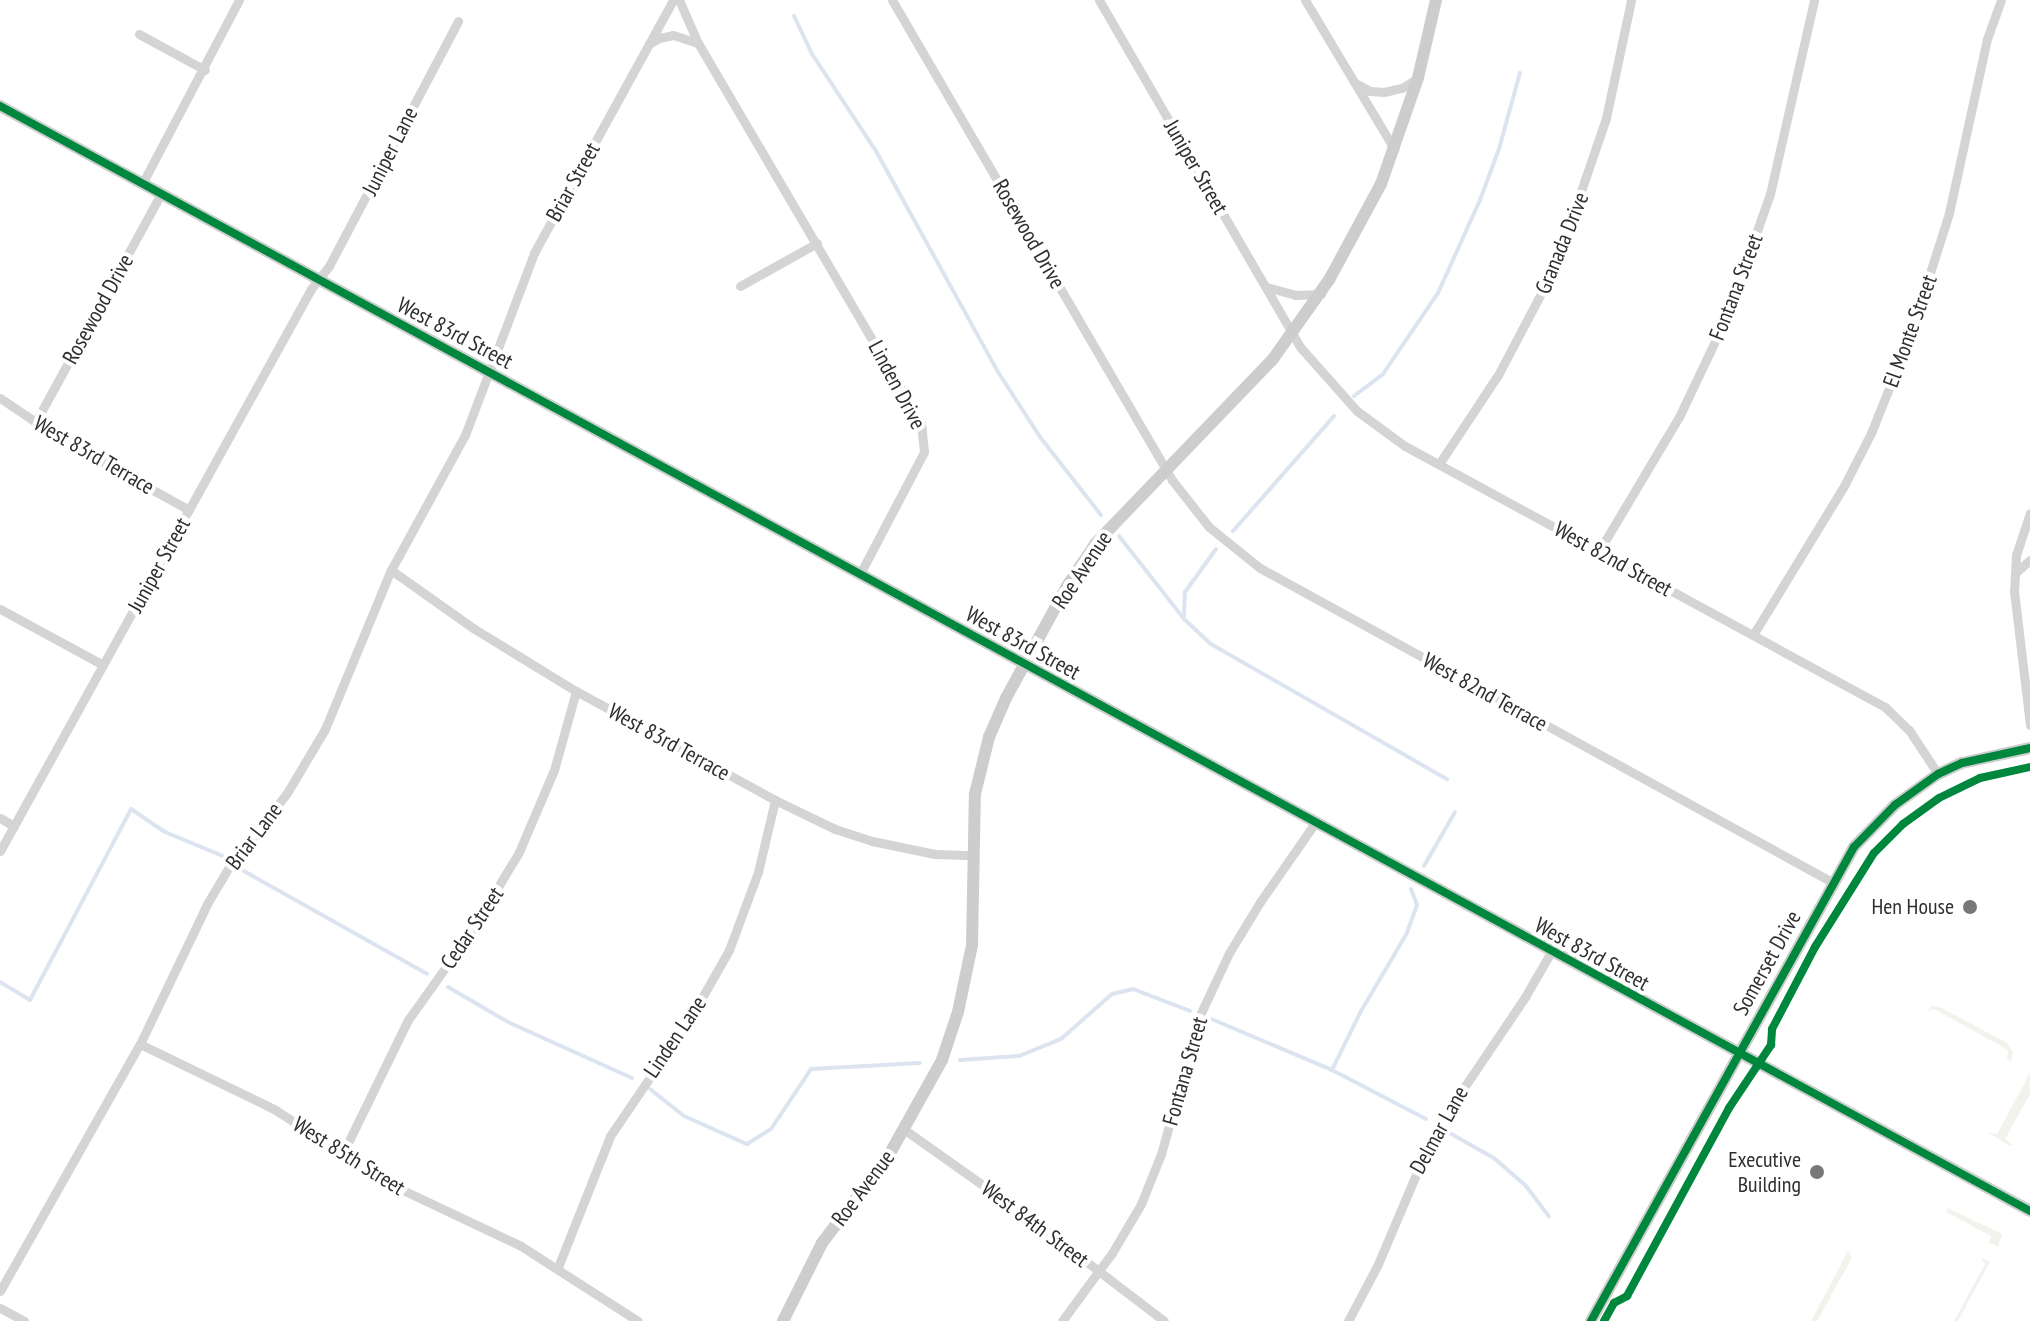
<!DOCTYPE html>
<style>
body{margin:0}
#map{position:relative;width:2030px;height:1321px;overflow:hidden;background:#fff;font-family:"PT Sans Narrow",sans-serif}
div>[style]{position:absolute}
.green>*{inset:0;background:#f0f4ed}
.stream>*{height:4px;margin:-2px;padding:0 2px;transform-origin:2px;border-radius:2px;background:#dce4f0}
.street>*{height:9px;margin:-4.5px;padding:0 4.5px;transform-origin:4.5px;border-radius:4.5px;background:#d4d4d4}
.secondary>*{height:12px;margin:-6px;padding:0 6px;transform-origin:6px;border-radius:6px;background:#cdcdcd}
.cycleway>*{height:8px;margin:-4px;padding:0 4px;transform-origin:4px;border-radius:4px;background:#00873e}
.dots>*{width:22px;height:22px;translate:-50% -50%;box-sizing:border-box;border:4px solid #fff;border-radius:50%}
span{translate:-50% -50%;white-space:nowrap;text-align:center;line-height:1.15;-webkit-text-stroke:8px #fff;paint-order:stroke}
.street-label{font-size:22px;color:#2f2f2f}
.poi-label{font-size:22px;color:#2f2f2f}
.right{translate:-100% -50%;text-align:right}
</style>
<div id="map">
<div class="green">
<i style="clip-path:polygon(1931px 1006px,1942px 1008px,2007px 1043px,2013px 1052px,2011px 1061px,2007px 1059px,2008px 1050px,1936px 1010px,1931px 1009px,1925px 1015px)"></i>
<i style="clip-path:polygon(2030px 1073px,2030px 1094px,2005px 1139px,2013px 1145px,2010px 1146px,1987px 1132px,1997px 1134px)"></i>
<i style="clip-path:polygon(1948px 1208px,2002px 1234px,1998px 1247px,1991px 1243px,1988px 1245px,1991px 1236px,1946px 1212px)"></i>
<i style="clip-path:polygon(1848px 1251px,1852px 1258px,1817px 1321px,1811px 1321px)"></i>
<i style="clip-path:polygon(1980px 1257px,1990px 1262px,1958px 1321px,1954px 1321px,1985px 1264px)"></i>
</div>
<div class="stream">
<i style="left:794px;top:16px;width:42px;rotate:64.7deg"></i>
<i style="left:812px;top:54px;width:116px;rotate:56.6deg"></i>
<i style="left:876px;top:151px;width:252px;rotate:61.1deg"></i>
<i style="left:998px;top:372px;width:77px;rotate:57.1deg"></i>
<i style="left:1040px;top:437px;width:99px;rotate:52deg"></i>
<i style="left:1354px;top:396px;width:36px;rotate:-37deg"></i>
<i style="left:1383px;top:374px;width:98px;rotate:-55.8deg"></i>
<i style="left:1438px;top:293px;width:102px;rotate:-65.7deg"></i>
<i style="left:1480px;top:200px;width:54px;rotate:-69.6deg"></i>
<i style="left:1499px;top:149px;width:79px;rotate:-74.6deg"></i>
<i style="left:1233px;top:531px;width:153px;rotate:-48.7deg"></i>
<i style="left:1119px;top:536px;width:105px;rotate:51.9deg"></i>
<i style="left:1184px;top:619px;width:37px;rotate:43deg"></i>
<i style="left:1211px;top:644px;width:272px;rotate:29.8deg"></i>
<i style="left:1184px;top:616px;width:24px;rotate:-88deg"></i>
<i style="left:1185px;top:592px;width:53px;rotate:-54.2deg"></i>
<i style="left:1424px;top:866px;width:62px;rotate:-60.1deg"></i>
<i style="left:242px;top:870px;width:212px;rotate:29.3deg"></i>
<i style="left:1411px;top:889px;width:17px;rotate:69deg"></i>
<i style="left:1417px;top:905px;width:30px;rotate:110deg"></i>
<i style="left:1407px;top:933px;width:91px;rotate:120.5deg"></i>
<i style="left:1361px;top:1011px;width:66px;rotate:116.2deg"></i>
<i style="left:1332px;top:1070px;width:106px;rotate:27.5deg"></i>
<i style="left:0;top:982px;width:35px;rotate:31deg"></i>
<i style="left:30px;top:1000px;width:216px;rotate:-62.1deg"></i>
<i style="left:131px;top:809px;width:41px;rotate:34.1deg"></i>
<i style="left:165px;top:832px;width:63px;rotate:22.5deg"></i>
<i style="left:448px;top:987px;width:69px;rotate:30.3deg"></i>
<i style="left:508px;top:1022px;width:136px;rotate:24.3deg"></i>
<i style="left:1209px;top:1018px;width:134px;rotate:22.9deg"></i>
<i style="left:960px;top:1060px;width:59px;rotate:-3.9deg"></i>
<i style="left:1019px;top:1056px;width:45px;rotate:-22deg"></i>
<i style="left:1061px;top:1039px;width:68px;rotate:-41.4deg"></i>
<i style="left:1112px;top:994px;width:22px;rotate:-13deg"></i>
<i style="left:1133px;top:989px;width:61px;rotate:21.1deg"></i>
<i style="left:650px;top:1089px;width:43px;rotate:38.5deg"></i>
<i style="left:684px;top:1116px;width:69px;rotate:24deg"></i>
<i style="left:747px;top:1144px;width:28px;rotate:-32deg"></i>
<i style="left:771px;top:1129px;width:72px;rotate:-56.3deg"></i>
<i style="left:811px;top:1069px;width:109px;rotate:-3.2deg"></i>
<i style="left:1446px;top:1131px;width:55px;rotate:29.4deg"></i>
<i style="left:1494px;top:1158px;width:43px;rotate:41.2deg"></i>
<i style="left:1526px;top:1186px;width:38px;rotate:53deg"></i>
</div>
<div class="street">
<i style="left:679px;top:0;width:47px;rotate:66.2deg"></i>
<i style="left:698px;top:43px;width:441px;rotate:59.6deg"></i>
<i style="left:921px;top:423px;width:29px;rotate:84deg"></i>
<i style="left:924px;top:452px;width:138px;rotate:117.7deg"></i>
<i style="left:892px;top:0;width:556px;rotate:59.74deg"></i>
<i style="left:1172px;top:480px;width:60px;rotate:51.8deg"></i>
<i style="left:1209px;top:527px;width:65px;rotate:38.8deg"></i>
<i style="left:1260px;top:568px;width:653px;rotate:28.76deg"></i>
<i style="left:1099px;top:0;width:402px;rotate:59.9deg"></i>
<i style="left:1301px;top:348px;width:84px;rotate:48.4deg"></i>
<i style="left:1357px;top:411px;width:59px;rotate:36.1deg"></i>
<i style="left:1405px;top:446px;width:546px;rotate:28.54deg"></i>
<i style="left:1885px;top:707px;width:33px;rotate:44deg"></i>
<i style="left:1909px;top:730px;width:53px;rotate:56.6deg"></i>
<i style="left:1305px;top:0;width:174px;rotate:59.1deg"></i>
<i style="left:139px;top:34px;width:75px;rotate:28.6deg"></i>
<i style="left:649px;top:44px;width:12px;rotate:-31deg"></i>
<i style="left:659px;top:38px;width:14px;rotate:-12deg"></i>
<i style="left:673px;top:35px;width:26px;rotate:18deg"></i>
<i style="left:1355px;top:83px;width:17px;rotate:28deg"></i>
<i style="left:1370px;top:91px;width:14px;rotate:4deg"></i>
<i style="left:1384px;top:92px;width:18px;rotate:-13deg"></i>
<i style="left:1402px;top:88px;width:19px;rotate:-32deg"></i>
<i style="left:142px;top:184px;width:208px;rotate:-62.2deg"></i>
<i style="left:740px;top:286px;width:88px;rotate:-29.2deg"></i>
<i style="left:1266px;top:287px;width:30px;rotate:15deg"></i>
<i style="left:1295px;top:295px;width:26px;rotate:-2deg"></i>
<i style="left:0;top:398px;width:73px;rotate:33.9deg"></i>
<i style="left:61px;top:439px;width:146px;rotate:29deg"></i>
<i style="left:35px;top:423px;width:261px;rotate:-61.2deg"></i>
<i style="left:1439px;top:464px;width:107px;rotate:-56.5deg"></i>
<i style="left:1498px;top:375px;width:122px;rotate:-62.2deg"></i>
<i style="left:1555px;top:267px;width:157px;rotate:-71.1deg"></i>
<i style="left:1606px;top:118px;width:121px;rotate:-78deg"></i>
<i style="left:2030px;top:513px;width:44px;rotate:108.4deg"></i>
<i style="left:2016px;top:555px;width:36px;rotate:93deg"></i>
<i style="left:2014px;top:591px;width:135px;rotate:83.2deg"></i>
<i style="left:1599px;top:551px;width:156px;rotate:-59.2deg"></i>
<i style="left:1679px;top:417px;width:112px;rotate:-64.6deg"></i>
<i style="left:1727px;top:316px;width:129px;rotate:-70.6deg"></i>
<i style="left:1770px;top:194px;width:199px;rotate:-77.2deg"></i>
<i style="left:391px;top:570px;width:100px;rotate:35.3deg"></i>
<i style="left:473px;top:628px;width:121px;rotate:31.5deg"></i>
<i style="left:576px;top:691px;width:227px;rotate:28.7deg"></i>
<i style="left:775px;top:800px;width:67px;rotate:25.8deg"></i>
<i style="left:835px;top:829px;width:39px;rotate:18deg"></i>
<i style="left:872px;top:841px;width:64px;rotate:11.7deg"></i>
<i style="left:935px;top:854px;width:37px;rotate:2deg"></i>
<i style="left:2015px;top:573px;width:20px;rotate:-41deg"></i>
<i style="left:0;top:609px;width:117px;rotate:28.5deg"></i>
<i style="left:1753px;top:635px;width:177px;rotate:-58.6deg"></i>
<i style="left:1845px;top:484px;width:57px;rotate:-63deg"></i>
<i style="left:1871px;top:433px;width:105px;rotate:-68.1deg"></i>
<i style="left:1910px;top:336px;width:129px;rotate:-72.4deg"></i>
<i style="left:1949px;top:213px;width:178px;rotate:-77.7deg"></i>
<i style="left:1987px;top:39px;width:41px;rotate:-70.3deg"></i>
<i style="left:0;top:818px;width:16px;rotate:30deg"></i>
<i style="left:0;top:851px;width:642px;rotate:-61.04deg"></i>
<i style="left:311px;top:289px;width:29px;rotate:-52deg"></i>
<i style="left:329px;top:266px;width:277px;rotate:-62.2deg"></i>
<i style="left:140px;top:1044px;width:149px;rotate:25.9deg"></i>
<i style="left:274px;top:1109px;width:136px;rotate:33deg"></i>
<i style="left:388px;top:1183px;width:147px;rotate:25.3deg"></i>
<i style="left:521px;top:1246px;width:139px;rotate:32.7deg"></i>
<i style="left:905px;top:1130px;width:156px;rotate:35.3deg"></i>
<i style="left:1032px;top:1220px;width:166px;rotate:37.4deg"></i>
<i style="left:343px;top:1153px;width:148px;rotate:-64deg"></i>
<i style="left:408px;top:1020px;width:110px;rotate:-54.6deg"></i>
<i style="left:472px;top:930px;width:91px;rotate:-58.9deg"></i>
<i style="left:519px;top:852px;width:89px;rotate:-66.9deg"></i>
<i style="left:554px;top:770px;width:82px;rotate:-74.4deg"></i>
<i style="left:558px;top:1267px;width:141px;rotate:-68.3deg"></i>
<i style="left:610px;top:1136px;width:144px;rotate:-55.8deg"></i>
<i style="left:691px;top:1017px;width:77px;rotate:-60.4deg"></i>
<i style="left:729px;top:950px;width:83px;rotate:-69.6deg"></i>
<i style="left:758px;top:872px;width:74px;rotate:-76.7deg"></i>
<i style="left:0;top:1291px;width:284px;rotate:-60.5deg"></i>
<i style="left:140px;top:1044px;width:155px;rotate:-64.4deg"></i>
<i style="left:207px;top:904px;width:43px;rotate:-59.3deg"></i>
<i style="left:229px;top:867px;width:94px;rotate:-51.9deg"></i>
<i style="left:287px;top:793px;width:74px;rotate:-59.3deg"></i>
<i style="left:325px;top:729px;width:172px;rotate:-67.5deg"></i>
<i style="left:391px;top:570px;width:154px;rotate:-61.3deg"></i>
<i style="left:465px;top:435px;width:195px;rotate:-69.2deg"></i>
<i style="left:534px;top:253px;width:289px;rotate:-61.2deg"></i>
<i style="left:0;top:1308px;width:27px;rotate:28deg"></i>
<i style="left:1062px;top:1321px;width:84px;rotate:-53.7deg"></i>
<i style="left:1112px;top:1253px;width:57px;rotate:-59.4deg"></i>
<i style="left:1141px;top:1204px;width:54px;rotate:-68.2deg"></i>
<i style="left:1161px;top:1154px;width:144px;rotate:-74.3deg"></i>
<i style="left:1200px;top:1015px;width:68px;rotate:-64.9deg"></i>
<i style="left:1229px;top:953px;width:60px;rotate:-58.7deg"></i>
<i style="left:1260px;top:902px;width:96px;rotate:-55.2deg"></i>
<i style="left:1348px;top:1321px;width:64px;rotate:-62.2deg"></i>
<i style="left:1378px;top:1264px;width:143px;rotate:-67deg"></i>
<i style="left:1434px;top:1132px;width:163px;rotate:-56deg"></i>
<i style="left:1525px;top:997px;width:52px;rotate:-60deg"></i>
</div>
<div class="secondary">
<i style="left:0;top:106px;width:2311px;rotate:28.56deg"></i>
<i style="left:783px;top:1321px;width:87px;rotate:-63.4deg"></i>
<i style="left:822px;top:1243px;width:111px;rotate:-52.7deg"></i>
<i style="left:889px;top:1155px;width:109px;rotate:-60.8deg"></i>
<i style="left:942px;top:1060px;width:51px;rotate:-71.6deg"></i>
<i style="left:958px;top:1012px;width:68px;rotate:-78.2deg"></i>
<i style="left:972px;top:945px;width:151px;rotate:-88.9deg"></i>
<i style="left:975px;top:794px;width:59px;rotate:-76.2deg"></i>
<i style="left:989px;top:737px;width:43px;rotate:-66.4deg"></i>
<i style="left:1006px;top:698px;width:128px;rotate:-61.4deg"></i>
<i style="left:1067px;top:586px;width:52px;rotate:-56deg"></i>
<i style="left:1096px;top:543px;width:255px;rotate:-46.1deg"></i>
<i style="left:1273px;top:359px;width:97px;rotate:-54.7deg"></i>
<i style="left:1329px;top:280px;width:109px;rotate:-61.6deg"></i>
<i style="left:1381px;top:184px;width:112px;rotate:-70.8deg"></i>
<i style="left:1418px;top:78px;width:80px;rotate:-77deg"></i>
<i style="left:1591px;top:1321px;width:542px;rotate:-60.98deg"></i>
<i style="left:1854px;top:847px;width:59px;rotate:-45.7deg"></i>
<i style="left:1895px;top:805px;width:53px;rotate:-35.8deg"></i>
<i style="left:1938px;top:774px;width:26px;rotate:-25deg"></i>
<i style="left:1962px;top:763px;width:70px;rotate:-12.4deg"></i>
</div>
<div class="cycleway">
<i style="left:0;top:106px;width:2311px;rotate:28.56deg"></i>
<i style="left:1591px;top:1321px;width:542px;rotate:-60.98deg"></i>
<i style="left:1854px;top:847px;width:59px;rotate:-45.7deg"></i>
<i style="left:1895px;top:805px;width:53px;rotate:-35.8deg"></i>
<i style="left:1938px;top:774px;width:26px;rotate:-25deg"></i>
<i style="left:1962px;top:763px;width:70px;rotate:-12.4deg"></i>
<i style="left:1604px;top:1321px;width:21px;rotate:-61deg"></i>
<i style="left:1614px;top:1303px;width:15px;rotate:-28deg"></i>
<i style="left:1627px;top:1296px;width:214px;rotate:-61.5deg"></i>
<i style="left:1729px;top:1108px;width:76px;rotate:-56.3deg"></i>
<i style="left:1771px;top:1045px;width:16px;rotate:-86deg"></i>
<i style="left:1772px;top:1029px;width:93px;rotate:-62.3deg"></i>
<i style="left:1815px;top:947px;width:111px;rotate:-57.9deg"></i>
<i style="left:1874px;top:853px;width:41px;rotate:-45deg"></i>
<i style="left:1903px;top:824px;width:44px;rotate:-35.8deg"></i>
<i style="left:1939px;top:798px;width:46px;rotate:-26deg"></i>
<i style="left:1980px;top:778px;width:51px;rotate:-12.4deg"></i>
</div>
<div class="dots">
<i style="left:1970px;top:907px;background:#787878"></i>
<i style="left:1817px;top:1172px;background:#787878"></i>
</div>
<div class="street-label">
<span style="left:390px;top:151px;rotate:-63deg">Juniper Lane</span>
<span style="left:1196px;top:167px;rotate:60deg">Juniper Street</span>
<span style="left:573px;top:182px;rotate:-61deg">Briar Street</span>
<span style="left:1029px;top:234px;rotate:60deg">Rosewood Drive</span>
<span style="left:1562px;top:243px;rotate:-68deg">Granada Drive</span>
<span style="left:1736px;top:287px;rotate:-69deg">Fontana Street</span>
<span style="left:98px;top:309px;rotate:-61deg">Rosewood Drive</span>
<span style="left:1910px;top:331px;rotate:-70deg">El Monte Street</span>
<span style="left:455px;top:333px;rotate:28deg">West 83rd Street</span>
<span style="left:897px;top:385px;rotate:62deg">Linden Drive</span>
<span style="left:94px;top:455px;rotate:30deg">West 83rd Terrace</span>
<span style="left:1613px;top:559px;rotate:29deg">West 82nd Street</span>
<span style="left:159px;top:565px;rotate:-61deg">Juniper Street</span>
<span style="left:1082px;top:570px;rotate:-56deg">Roe Avenue</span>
<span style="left:1023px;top:643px;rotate:29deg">West 83rd Street</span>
<span style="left:1485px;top:692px;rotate:29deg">West 82nd Terrace</span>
<span style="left:669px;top:742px;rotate:29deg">West 83rd Terrace</span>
<span style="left:254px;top:836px;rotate:-53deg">Briar Lane</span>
<span style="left:472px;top:928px;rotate:-56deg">Cedar Street</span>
<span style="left:1592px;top:954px;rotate:29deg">West 83rd Street</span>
<span style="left:1767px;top:963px;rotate:-61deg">Somerset Drive</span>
<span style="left:675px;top:1037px;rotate:-56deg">Linden Lane</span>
<span style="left:1185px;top:1071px;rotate:-74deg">Fontana Street</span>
<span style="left:1439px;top:1130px;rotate:-61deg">Delmar Lane</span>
<span style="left:349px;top:1156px;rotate:32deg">West 85th Street</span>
<span style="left:863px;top:1188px;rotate:-53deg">Roe Avenue</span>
<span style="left:1035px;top:1224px;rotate:37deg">West 84th Street</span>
</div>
<div class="poi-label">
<span class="right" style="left:1954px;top:907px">Hen House</span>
<span class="right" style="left:1801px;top:1172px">Executive<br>Building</span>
</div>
</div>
